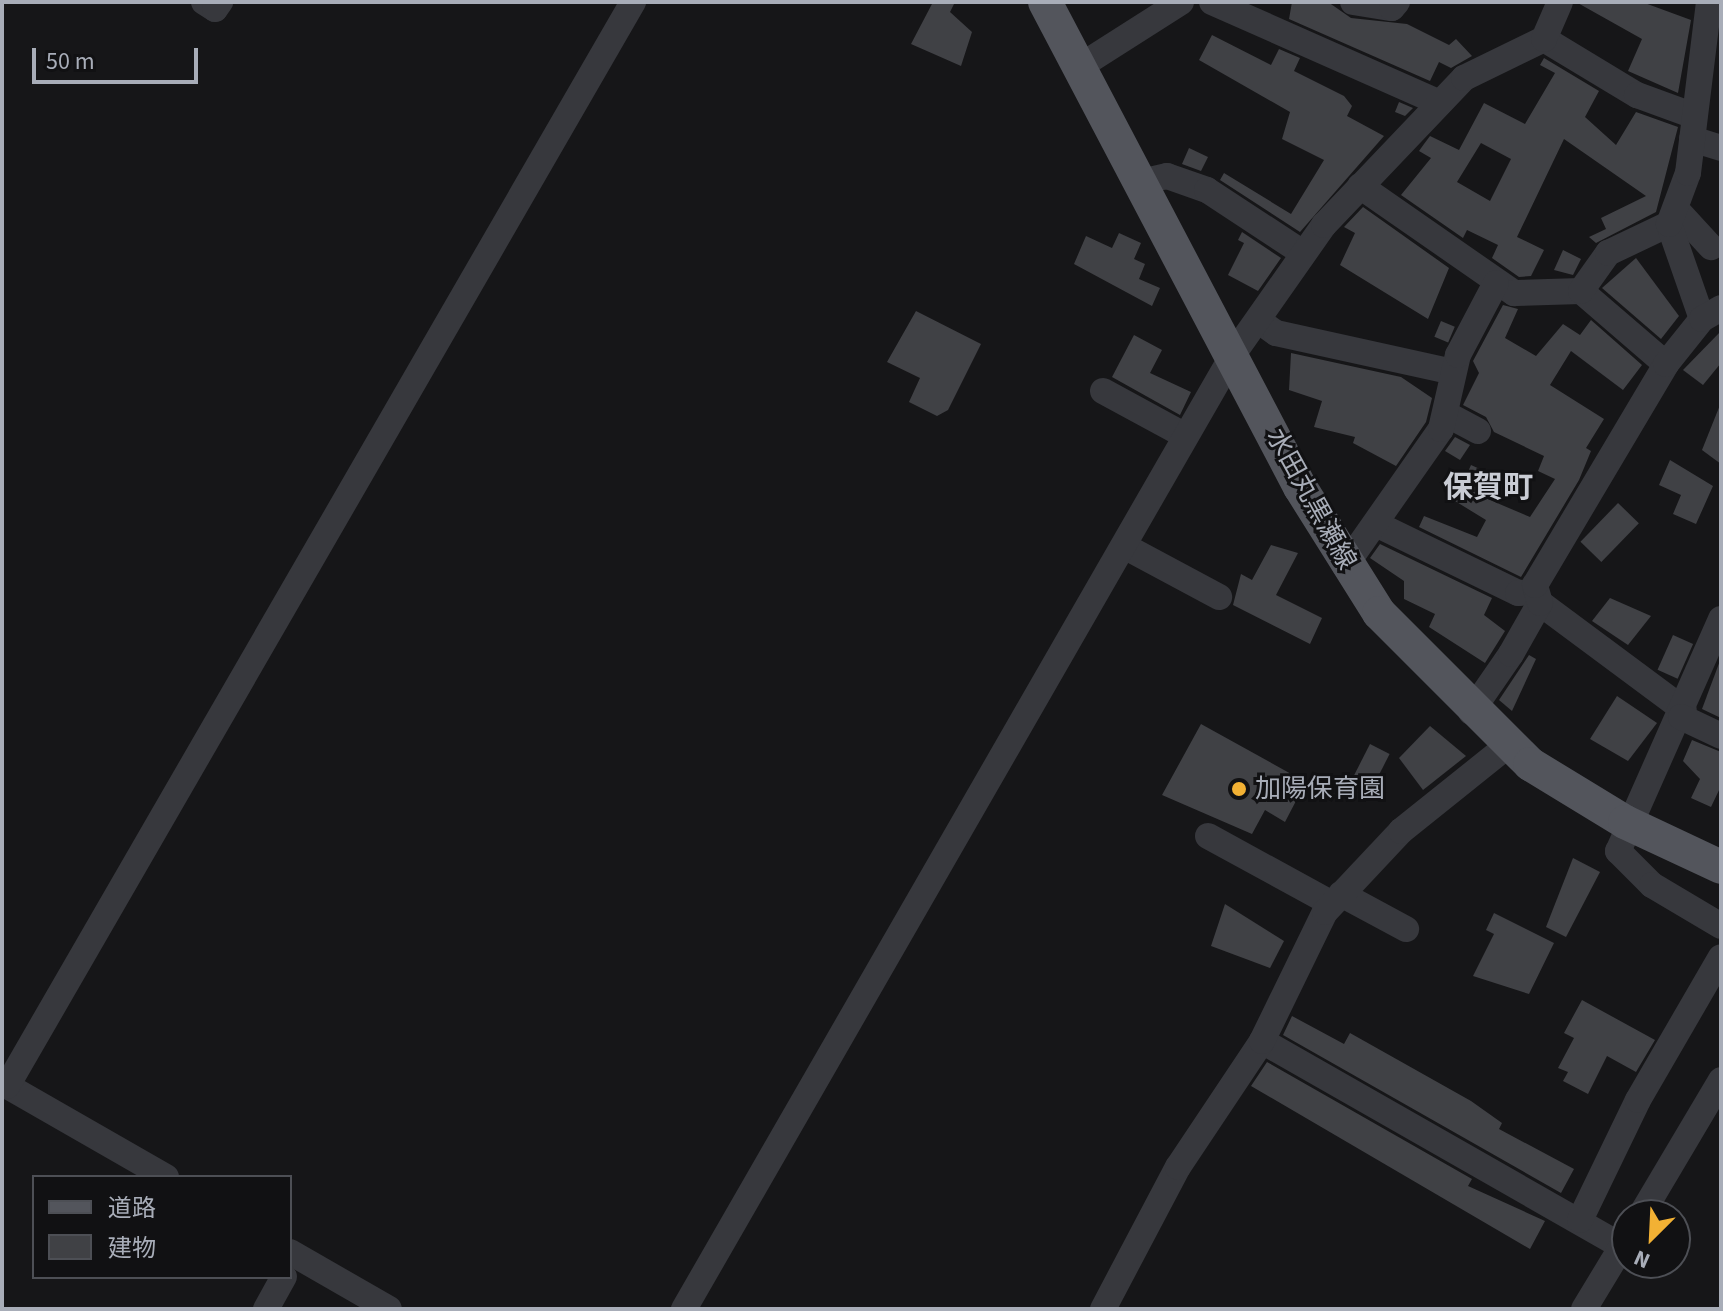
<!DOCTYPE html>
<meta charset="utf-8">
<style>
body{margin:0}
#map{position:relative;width:1723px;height:1311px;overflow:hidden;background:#161618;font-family:"Source Sans 3","Noto Sans JP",sans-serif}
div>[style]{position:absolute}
.building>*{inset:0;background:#404145;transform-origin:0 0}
.minor>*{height:26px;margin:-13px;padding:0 13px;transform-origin:13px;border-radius:13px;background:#37383d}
.major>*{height:34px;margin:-17px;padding:0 17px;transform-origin:17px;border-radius:17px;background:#53555c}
.dots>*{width:22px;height:22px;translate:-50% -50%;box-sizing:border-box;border:4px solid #111113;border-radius:50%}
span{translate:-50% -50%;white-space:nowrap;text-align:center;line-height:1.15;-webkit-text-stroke:6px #111113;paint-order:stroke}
.street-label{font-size:26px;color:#a8adb8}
.poi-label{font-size:26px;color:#a8adb8}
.left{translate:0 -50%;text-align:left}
.quarter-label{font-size:30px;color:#c9ccd4;font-weight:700}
.frame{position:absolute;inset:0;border:4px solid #a8adb8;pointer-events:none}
.legend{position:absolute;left:32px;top:1175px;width:260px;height:104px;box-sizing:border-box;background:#111113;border:2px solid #4d4f55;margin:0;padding:10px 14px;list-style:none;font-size:24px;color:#a8adb8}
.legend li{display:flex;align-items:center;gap:16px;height:40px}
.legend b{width:40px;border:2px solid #4d4f55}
.north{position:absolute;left:1611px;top:1199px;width:80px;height:80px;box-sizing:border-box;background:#111113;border:2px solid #4d4f55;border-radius:50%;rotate:204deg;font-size:22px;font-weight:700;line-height:32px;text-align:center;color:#a8adb8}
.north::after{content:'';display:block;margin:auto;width:28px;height:36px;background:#f2b134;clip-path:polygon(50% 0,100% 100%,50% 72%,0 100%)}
.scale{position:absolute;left:32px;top:48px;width:166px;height:36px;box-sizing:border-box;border:4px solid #a8adb8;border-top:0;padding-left:10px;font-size:24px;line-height:28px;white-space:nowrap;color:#a8adb8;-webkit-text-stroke:6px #111113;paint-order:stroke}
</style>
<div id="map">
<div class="building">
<i style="clip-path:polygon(933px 2px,955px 2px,950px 12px,972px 32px,961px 66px,911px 44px)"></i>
<i style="clip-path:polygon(1292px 2px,1328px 2px,1351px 18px,1407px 24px,1449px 45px,1456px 39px,1472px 56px,1451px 68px,1439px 62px,1430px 81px,1289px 19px)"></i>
<i style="clip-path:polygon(1576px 2px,1642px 2px,1691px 20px,1678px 93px,1628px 71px,1642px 39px)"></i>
<i style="clip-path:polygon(1212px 35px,1271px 65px,1279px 49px,1300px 58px,1294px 71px,1344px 96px,1352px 106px,1347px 116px,1384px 136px,1300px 232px,1220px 180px,1224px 173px,1291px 214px,1324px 160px,1282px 139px,1290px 112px,1199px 60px)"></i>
<i style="clip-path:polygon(evenodd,1544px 58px,1599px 91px,1585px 117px,1616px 145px,1636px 112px,1678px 127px,1656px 212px,1596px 243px,1589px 237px,1606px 229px,1601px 218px,1646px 196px,1564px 139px,1517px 237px,1544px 250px,1531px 276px,1519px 277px,1492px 258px,1498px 245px,1467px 230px,1463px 238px,1401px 195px,1431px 158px,1419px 151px,1424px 144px,1430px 136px,1459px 150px,1484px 103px,1525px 124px,1555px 73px,1540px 65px,1544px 58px,1481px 143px,1511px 159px,1490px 201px,1457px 182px,1481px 143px)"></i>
<i style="clip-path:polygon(1399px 102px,1413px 108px,1405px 116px,1395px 112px)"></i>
<i style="clip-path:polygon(1189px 148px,1208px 157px,1201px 171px,1182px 164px)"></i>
<i style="clip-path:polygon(1363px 207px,1449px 268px,1428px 319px,1340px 265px,1355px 233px,1344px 227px)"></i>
<i style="clip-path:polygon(1242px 232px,1281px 258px,1258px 291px,1228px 275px,1244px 243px,1238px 240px)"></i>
<i style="clip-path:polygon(1119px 233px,1141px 243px,1134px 259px,1145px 264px,1139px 279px,1160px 288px,1152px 306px,1074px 264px,1086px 236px,1112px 248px)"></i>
<i style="clip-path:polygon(1563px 250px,1581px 259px,1573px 275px,1554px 270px)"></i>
<i style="clip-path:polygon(1636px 258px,1679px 316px,1661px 339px,1602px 288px)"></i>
<i style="clip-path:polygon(1503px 305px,1518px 309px,1505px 338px,1536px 356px,1563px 324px,1580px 335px,1591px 320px,1642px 365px,1623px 390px,1571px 351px,1550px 385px,1604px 419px,1586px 448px,1591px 451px,1579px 480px,1521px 577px,1419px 527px,1424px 516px,1477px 537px,1486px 520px,1455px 501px,1471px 465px,1493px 475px,1483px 497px,1530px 517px,1555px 479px,1538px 471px,1544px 456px,1494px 432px,1486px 417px,1463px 405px,1479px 373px,1473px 361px)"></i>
<i style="clip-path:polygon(916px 311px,981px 344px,948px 410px,937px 416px,909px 402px,920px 378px,887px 362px)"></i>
<i style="left:1441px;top:321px;width:15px;height:17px;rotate:23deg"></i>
<i style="clip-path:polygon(1721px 331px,1721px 363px,1703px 385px,1683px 370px)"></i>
<i style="clip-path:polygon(1134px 335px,1162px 350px,1150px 373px,1191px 392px,1180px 415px,1112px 377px)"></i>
<i style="clip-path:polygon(1291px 353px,1401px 377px,1432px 398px,1426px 422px,1396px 466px,1353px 443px,1355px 437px,1314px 427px,1322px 401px,1289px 390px)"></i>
<i style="clip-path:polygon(1720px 405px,1721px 406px,1721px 464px,1702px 450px)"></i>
<i style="clip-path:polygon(1455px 437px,1470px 445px,1460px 460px,1445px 451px)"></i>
<i style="clip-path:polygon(1670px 460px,1713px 486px,1696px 524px,1673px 514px,1681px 495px,1659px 485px)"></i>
<i style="left:1618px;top:503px;width:29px;height:54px;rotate:44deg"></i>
<i style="clip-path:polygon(1380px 544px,1492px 598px,1484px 615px,1505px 631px,1485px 663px,1429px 627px,1435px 614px,1404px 599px,1404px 581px,1370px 558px)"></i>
<i style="clip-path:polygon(1271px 545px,1298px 553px,1276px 595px,1322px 618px,1310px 644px,1233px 605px,1241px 574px,1252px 580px)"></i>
<i style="clip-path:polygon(1610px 598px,1651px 616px,1628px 645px,1592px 621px)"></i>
<i style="left:1673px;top:635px;width:22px;height:38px;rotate:24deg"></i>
<i style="clip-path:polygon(1529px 655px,1536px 659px,1512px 711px,1499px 700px)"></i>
<i style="clip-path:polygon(1721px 658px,1721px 718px,1702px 709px)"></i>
<i style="clip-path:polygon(1617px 696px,1657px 723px,1628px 761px,1590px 739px)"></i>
<i style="clip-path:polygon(1201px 724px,1293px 775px,1284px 792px,1297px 799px,1285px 822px,1265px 810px,1252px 834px,1162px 795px)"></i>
<i style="clip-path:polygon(1430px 726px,1466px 756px,1423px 790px,1399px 758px)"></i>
<i style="clip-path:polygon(1692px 740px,1721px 752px,1721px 786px,1711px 807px,1691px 798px,1700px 779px,1683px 761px)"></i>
<i style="left:1370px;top:744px;width:22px;height:35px;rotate:27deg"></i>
<i style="clip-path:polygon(1573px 858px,1600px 872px,1566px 937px,1546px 927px)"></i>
<i style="clip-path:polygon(1225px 904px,1284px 941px,1270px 968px,1211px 946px)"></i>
<i style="clip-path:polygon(1494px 913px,1554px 943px,1529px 994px,1473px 976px,1494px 934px,1486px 930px)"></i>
<i style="clip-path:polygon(1582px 1000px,1655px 1040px,1636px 1072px,1607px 1056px,1588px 1094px,1563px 1081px,1568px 1072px,1558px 1068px,1574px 1038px,1564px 1033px)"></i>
<i style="clip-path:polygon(1292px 1016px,1344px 1044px,1350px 1033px,1471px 1101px,1502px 1123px,1499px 1129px,1574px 1169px,1561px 1193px,1283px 1035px)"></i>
<i style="clip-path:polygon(1267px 1062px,1472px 1179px,1468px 1186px,1545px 1221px,1530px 1249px,1251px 1086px)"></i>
</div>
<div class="minor">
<i style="left:204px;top:2px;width:13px;rotate:32deg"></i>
<i style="left:215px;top:9px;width:9px;rotate:-54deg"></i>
<i style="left:1212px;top:2px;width:249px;rotate:23.9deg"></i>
<i style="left:1353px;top:2px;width:39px;rotate:9deg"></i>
<i style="left:1392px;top:8px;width:8px;rotate:-50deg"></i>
<i style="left:1544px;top:39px;width:109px;rotate:31.1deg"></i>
<i style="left:1637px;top:95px;width:59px;rotate:20deg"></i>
<i style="left:1079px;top:67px;width:121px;rotate:-32.5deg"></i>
<i style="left:1692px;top:139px;width:30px;rotate:17deg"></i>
<i style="left:1141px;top:182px;width:27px;rotate:-13deg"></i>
<i style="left:1167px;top:176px;width:42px;rotate:19.3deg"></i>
<i style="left:1207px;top:190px;width:115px;rotate:33.3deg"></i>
<i style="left:1360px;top:186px;width:188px;rotate:34.8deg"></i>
<i style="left:1514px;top:293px;width:67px;rotate:-1.7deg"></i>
<i style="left:1581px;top:291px;width:112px;rotate:40.7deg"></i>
<i style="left:1676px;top:209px;width:52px;rotate:47.4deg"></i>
<i style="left:1581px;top:291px;width:47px;rotate:-54.6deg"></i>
<i style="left:1608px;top:253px;width:68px;rotate:-25.4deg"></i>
<i style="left:1702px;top:319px;width:101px;rotate:-109.2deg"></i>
<i style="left:1669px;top:224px;width:54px;rotate:-69.6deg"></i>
<i style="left:1688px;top:173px;width:172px;rotate:-83deg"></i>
<i style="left:1262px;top:323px;width:17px;rotate:36deg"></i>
<i style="left:1276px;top:333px;width:181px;rotate:12.4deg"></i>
<i style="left:1103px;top:391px;width:94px;rotate:28.5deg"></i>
<i style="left:1448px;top:415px;width:34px;rotate:28deg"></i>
<i style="left:1376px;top:524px;width:158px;rotate:25.9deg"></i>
<i style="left:1518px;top:593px;width:16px;rotate:-4deg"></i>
<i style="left:1124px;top:546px;width:108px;rotate:28.2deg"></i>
<i style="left:1345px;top:566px;width:167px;rotate:-55deg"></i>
<i style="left:1441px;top:429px;width:76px;rotate:-77.1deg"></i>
<i style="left:1458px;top:355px;width:81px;rotate:-62.2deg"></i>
<i style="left:1540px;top:603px;width:179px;rotate:36.6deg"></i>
<i style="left:1721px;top:619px;width:254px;rotate:113.9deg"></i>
<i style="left:1618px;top:851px;width:48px;rotate:45deg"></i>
<i style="left:1652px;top:885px;width:80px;rotate:30.7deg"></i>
<i style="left:1471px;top:712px;width:70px;rotate:-55.4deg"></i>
<i style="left:1511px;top:654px;width:59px;rotate:-60.4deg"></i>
<i style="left:1540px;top:603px;width:19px;rotate:-106deg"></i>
<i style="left:1535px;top:585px;width:257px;rotate:-59.3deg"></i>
<i style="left:1666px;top:364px;width:58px;rotate:-51.3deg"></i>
<i style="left:1702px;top:319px;width:22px;rotate:-30deg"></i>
<i style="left:1681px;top:717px;width:44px;rotate:25.4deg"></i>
<i style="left:1208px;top:836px;width:141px;rotate:28.7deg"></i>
<i style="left:1341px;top:894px;width:74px;rotate:28.3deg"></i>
<i style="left:1262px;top:1041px;width:414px;rotate:29.7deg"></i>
<i style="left:2px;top:1083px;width:189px;rotate:29.8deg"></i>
<i style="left:7px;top:1086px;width:1252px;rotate:-59.99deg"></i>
<i style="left:1641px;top:1215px;width:157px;rotate:-59.3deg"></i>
<i style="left:1580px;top:1220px;width:133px;rotate:-64.2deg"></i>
<i style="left:1638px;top:1100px;width:165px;rotate:-59.9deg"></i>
<i style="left:290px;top:1252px;width:114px;rotate:29.9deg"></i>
<i style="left:266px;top:1309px;width:37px;rotate:-61deg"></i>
<i style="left:684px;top:1309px;width:1103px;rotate:-60.09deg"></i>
<i style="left:1234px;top:353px;width:156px;rotate:-54.9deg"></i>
<i style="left:1324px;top:225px;width:203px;rotate:-46.4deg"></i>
<i style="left:1464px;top:78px;width:89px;rotate:-26deg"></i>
<i style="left:1544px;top:39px;width:40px;rotate:-66.6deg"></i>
<i style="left:1103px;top:1309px;width:161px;rotate:-62.2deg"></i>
<i style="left:1178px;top:1167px;width:151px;rotate:-56.3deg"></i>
<i style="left:1262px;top:1041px;width:144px;rotate:-64deg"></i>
<i style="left:1325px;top:912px;width:111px;rotate:-46.8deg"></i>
<i style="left:1401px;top:831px;width:136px;rotate:-38.7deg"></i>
<i style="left:1584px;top:1309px;width:83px;rotate:-58.8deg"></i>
</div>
<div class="major">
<i style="left:1045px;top:2px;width:548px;rotate:62.27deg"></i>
<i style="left:1300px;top:487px;width:149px;rotate:57.9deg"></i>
<i style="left:1379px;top:613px;width:214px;rotate:45deg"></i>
<i style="left:1530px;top:764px;width:111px;rotate:31.4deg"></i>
<i style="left:1625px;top:822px;width:106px;rotate:25.1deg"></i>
</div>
<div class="dots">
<i style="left:1239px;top:789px;background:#f2b134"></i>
</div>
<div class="street-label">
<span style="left:1311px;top:499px;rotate:61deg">水田丸黒瀬線</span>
</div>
<div class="poi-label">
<span class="left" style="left:1255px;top:789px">加陽保育園</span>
</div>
<div class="quarter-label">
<span style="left:1488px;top:488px">保賀町</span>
</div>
<div class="frame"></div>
<ul class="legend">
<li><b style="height:10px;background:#53555c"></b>道路</li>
<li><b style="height:22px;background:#404145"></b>建物</li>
</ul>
<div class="north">N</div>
<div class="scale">50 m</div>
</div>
